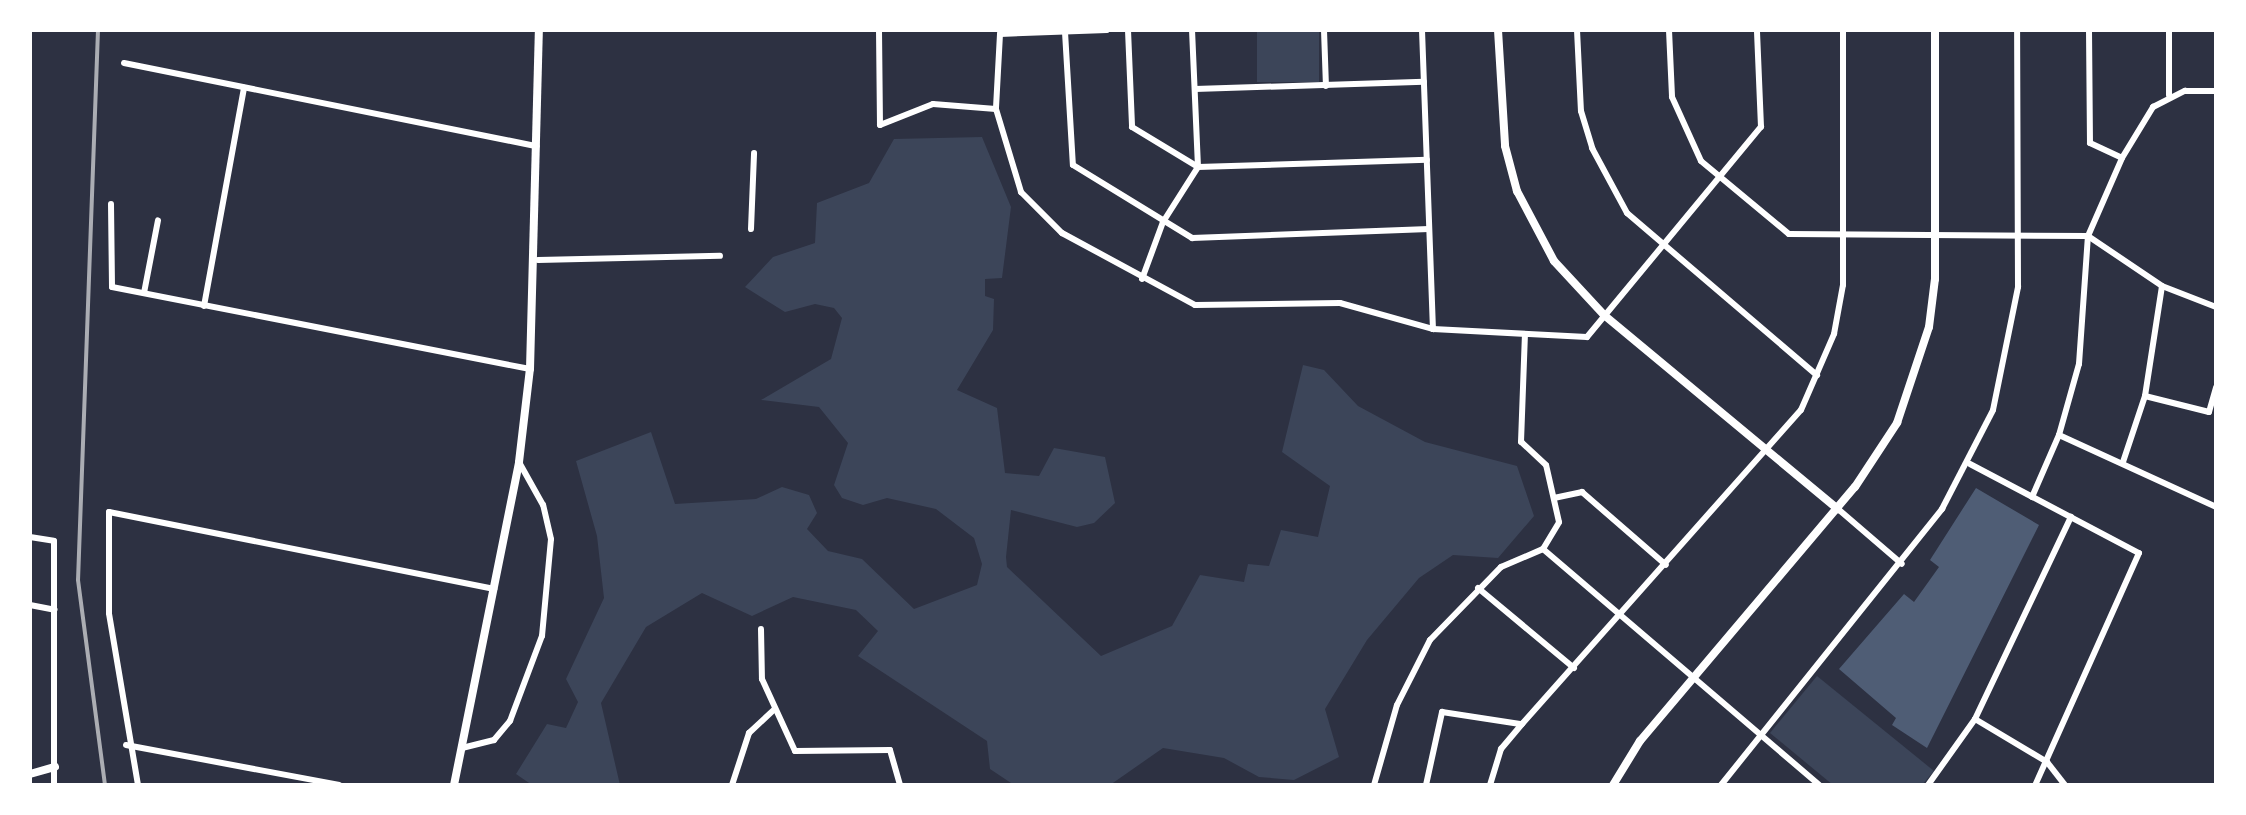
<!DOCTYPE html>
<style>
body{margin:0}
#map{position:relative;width:2246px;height:815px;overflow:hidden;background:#2d3142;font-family:"Asap Condensed",sans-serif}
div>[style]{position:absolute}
.green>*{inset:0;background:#3c4559;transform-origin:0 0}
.water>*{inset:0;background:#4f5d75}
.minor>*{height:6px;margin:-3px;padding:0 3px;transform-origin:3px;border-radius:3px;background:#fff}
.tertiary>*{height:8px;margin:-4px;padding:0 4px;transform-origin:4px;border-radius:4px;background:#fff}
.rail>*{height:4px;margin:-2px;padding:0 2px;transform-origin:2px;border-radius:2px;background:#abadb3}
span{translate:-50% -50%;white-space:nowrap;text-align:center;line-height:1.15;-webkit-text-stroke:8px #fff;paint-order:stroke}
.frame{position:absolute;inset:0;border:32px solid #fff;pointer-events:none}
</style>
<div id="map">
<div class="green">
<i style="left:1257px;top:30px;width:62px;height:52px"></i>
<i style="clip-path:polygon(982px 137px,1011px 207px,1002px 278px,985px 279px,985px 296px,994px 299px,993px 330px,957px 390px,997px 408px,1005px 473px,1039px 476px,1054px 448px,1105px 457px,1115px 503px,1094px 523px,1077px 527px,1011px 510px,1006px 557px,1007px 567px,1101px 656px,1172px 626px,1200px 575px,1244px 582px,1248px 564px,1269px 566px,1281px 530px,1318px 537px,1330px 486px,1282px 452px,1303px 365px,1324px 370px,1358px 406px,1425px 442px,1517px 466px,1534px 516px,1498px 558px,1453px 555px,1419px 578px,1367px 640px,1325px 709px,1339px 757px,1294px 780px,1259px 777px,1224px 758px,1163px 748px,1110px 785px,1014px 785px,990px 769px,987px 741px,858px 656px,878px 631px,856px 610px,793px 597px,752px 616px,702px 593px,646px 627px,601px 703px,620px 785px,532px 785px,516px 774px,547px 724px,566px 728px,578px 702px,566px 679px,604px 598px,597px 536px,576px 461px,651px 432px,675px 504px,756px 499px,782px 487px,809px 495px,817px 513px,807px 529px,828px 551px,862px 559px,914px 609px,977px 585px,982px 564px,974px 538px,936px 509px,887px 498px,863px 505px,842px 498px,834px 485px,848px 443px,819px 407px,761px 400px,831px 359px,842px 318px,834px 308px,815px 304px,785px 312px,745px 287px,773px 257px,815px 243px,817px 203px,869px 183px,894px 139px)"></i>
<i style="clip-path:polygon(1817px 676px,1934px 771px,1922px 785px,1833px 785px,1770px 733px)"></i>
</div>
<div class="water">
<i style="clip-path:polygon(1976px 488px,2039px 525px,1927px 748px,1892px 725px,1896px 718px,1839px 669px,1904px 594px,1914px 602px,1939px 567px,1930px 560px)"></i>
</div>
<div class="minor">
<i style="left:879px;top:30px;width:95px;rotate:89.4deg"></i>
<i style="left:1107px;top:30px;width:107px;rotate:177.9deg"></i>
<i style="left:1000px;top:34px;width:75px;rotate:93.1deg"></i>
<i style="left:996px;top:109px;width:87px;rotate:73.2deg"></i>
<i style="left:1021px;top:192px;width:58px;rotate:45deg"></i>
<i style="left:1062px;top:233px;width:151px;rotate:28.4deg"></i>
<i style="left:1195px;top:305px;width:145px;rotate:-0.8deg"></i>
<i style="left:1340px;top:303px;width:97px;rotate:15.6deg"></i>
<i style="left:1433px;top:329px;width:154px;rotate:3deg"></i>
<i style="left:1587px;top:337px;width:273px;rotate:-50.4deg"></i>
<i style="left:1761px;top:127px;width:97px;rotate:-92.4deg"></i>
<i style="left:1128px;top:30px;width:97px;rotate:87.6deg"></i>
<i style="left:1132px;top:127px;width:77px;rotate:31.2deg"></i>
<i style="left:1198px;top:167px;width:229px;rotate:-1.8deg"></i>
<i style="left:1324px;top:30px;width:56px;rotate:88deg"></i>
<i style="left:1422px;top:30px;width:299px;rotate:87.9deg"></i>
<i style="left:1577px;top:30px;width:81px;rotate:87.2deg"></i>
<i style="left:1581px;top:111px;width:39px;rotate:73deg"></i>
<i style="left:1592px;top:148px;width:74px;rotate:61.7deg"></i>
<i style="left:1627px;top:213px;width:250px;rotate:40.5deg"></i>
<i style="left:1669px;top:30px;width:67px;rotate:87.4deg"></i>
<i style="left:1672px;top:97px;width:70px;rotate:65.6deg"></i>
<i style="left:1701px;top:161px;width:114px;rotate:39.7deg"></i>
<i style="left:1789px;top:234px;width:299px;rotate:0.4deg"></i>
<i style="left:2088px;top:236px;width:89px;rotate:34deg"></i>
<i style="left:2162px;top:286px;width:58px;rotate:21.3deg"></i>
<i style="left:2089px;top:30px;width:113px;rotate:89.5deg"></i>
<i style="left:2090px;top:143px;width:35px;rotate:25deg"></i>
<i style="left:2169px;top:30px;width:65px;rotate:90deg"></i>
<i style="left:1065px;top:32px;width:133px;rotate:86.6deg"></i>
<i style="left:1073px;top:165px;width:140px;rotate:31.5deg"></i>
<i style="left:1192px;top:238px;width:237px;rotate:-2.2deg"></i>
<i style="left:124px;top:63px;width:421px;rotate:11.4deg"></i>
<i style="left:1195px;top:89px;width:229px;rotate:-1.8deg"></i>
<i style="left:880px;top:125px;width:57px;rotate:-21.6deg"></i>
<i style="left:933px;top:104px;width:63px;rotate:4.5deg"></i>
<i style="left:111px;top:204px;width:83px;rotate:89.3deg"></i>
<i style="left:112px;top:287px;width:426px;rotate:11.1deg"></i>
<i style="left:751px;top:229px;width:76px;rotate:-87.7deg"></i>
<i style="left:538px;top:260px;width:182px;rotate:-1.3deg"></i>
<i style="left:1142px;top:279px;width:61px;rotate:-69.8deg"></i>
<i style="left:1163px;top:222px;width:65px;rotate:-57.5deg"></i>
<i style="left:1198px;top:167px;width:137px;rotate:-92.5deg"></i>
<i style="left:144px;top:293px;width:74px;rotate:-79.1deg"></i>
<i style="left:204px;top:306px;width:222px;rotate:-79.6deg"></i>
<i style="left:2145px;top:396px;width:66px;rotate:14deg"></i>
<i style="left:2209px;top:412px;width:26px;rotate:-74deg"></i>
<i style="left:2059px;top:435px;width:173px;rotate:24.6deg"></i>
<i style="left:2123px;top:462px;width:70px;rotate:-71.6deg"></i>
<i style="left:2145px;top:396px;width:111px;rotate:-81.2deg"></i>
<i style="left:1970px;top:464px;width:191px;rotate:27.8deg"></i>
<i style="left:2139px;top:553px;width:254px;rotate:114.1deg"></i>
<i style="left:2032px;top:497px;width:68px;rotate:-66.5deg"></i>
<i style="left:2059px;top:435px;width:74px;rotate:-74.3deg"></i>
<i style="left:2079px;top:364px;width:128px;rotate:-86deg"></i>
<i style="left:2088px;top:236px;width:85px;rotate:-66.4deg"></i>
<i style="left:2122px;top:158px;width:60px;rotate:-58.7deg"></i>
<i style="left:2153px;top:107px;width:36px;rotate:-27deg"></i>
<i style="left:2185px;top:91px;width:31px"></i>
<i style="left:1554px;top:498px;width:29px;rotate:-12deg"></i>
<i style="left:1582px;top:492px;width:111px;rotate:41deg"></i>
<i style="left:1838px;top:509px;width:84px;rotate:40.7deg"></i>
<i style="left:30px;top:537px;width:24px;rotate:9deg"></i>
<i style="left:54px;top:541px;width:244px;rotate:90deg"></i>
<i style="left:1543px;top:549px;width:363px;rotate:40.5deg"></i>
<i style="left:1478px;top:588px;width:125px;rotate:39.8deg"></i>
<i style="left:30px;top:605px;width:25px;rotate:11deg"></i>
<i style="left:761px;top:629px;width:50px;rotate:88.9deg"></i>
<i style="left:762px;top:679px;width:79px;rotate:65.4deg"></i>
<i style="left:795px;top:751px;width:95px;rotate:-0.6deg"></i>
<i style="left:890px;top:750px;width:36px;rotate:74deg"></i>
<i style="left:1975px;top:719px;width:84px;rotate:30.8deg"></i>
<i style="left:2047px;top:762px;width:29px;rotate:52deg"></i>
<i style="left:126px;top:745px;width:217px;rotate:10.6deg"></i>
<i style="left:462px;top:748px;width:33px;rotate:-14deg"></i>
<i style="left:494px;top:740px;width:25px;rotate:-50deg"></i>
<i style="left:510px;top:721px;width:91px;rotate:-69.4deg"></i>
<i style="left:542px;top:636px;width:97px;rotate:-84.7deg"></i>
<i style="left:551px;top:539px;width:35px;rotate:-103deg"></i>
<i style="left:543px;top:505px;width:49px;rotate:-119.2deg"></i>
<i style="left:138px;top:785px;width:174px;rotate:-99.6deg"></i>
<i style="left:109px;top:613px;width:101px;rotate:-90deg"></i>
<i style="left:109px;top:512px;width:393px;rotate:11.3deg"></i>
<i style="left:732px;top:785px;width:55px;rotate:-71.9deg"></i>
<i style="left:749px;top:733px;width:35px;rotate:-43deg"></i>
<i style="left:1374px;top:785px;width:83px;rotate:-74deg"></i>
<i style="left:1397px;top:705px;width:73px;rotate:-63.1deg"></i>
<i style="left:1430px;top:640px;width:102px;rotate:-45.8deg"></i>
<i style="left:1501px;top:567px;width:46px;rotate:-23.2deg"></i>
<i style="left:1543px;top:549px;width:31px;rotate:-59deg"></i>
<i style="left:1559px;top:522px;width:58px;rotate:-102.8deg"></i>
<i style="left:1546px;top:465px;width:34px;rotate:-137deg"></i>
<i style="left:1521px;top:442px;width:107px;rotate:-87.9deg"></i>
<i style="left:1426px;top:785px;width:75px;rotate:-77.6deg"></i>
<i style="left:1442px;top:712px;width:79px;rotate:8.7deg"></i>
<i style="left:1490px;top:785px;width:38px;rotate:-73deg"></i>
<i style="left:1501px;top:749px;width:33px;rotate:-50deg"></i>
<i style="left:1522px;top:724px;width:420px;rotate:-48.4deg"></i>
<i style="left:1801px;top:410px;width:83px;rotate:-66.5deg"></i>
<i style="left:1834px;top:334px;width:50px;rotate:-79.6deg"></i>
<i style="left:1843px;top:285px;width:255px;rotate:-90deg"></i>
<i style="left:1721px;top:785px;width:354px;rotate:-51.3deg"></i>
<i style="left:1942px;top:509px;width:111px;rotate:-62.7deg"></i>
<i style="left:1993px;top:410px;width:126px;rotate:-78.5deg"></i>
<i style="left:2018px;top:287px;width:257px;rotate:-90.2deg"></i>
<i style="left:1928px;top:785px;width:81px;rotate:-54.5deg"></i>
<i style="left:1975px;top:719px;width:224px;rotate:-64.6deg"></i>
</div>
<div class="tertiary">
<i style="left:1498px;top:30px;width:116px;rotate:86.5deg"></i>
<i style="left:1505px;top:146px;width:47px;rotate:75.1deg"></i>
<i style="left:1517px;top:191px;width:79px;rotate:62.1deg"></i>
<i style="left:1554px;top:261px;width:74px;rotate:47.2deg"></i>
<i style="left:1604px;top:315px;width:304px;rotate:39.7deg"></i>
<i style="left:30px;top:774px;width:26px;rotate:-16deg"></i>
<i style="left:454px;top:785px;width:329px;rotate:-78.6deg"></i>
<i style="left:519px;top:462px;width:94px;rotate:-83.3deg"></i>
<i style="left:530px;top:369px;width:339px;rotate:-88.5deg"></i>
<i style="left:1613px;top:785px;width:52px;rotate:-58.5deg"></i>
<i style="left:1640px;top:741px;width:333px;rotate:-49.8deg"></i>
<i style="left:1855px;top:487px;width:77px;rotate:-56.7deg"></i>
<i style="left:1897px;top:423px;width:101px;rotate:-71.6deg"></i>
<i style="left:1929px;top:327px;width:48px;rotate:-82.9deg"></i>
<i style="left:1935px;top:279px;width:249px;rotate:-90deg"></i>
</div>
<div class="rail">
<i style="left:98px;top:30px;width:550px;rotate:92.08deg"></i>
<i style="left:78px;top:580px;width:207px;rotate:82.5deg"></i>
</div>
<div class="frame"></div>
</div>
